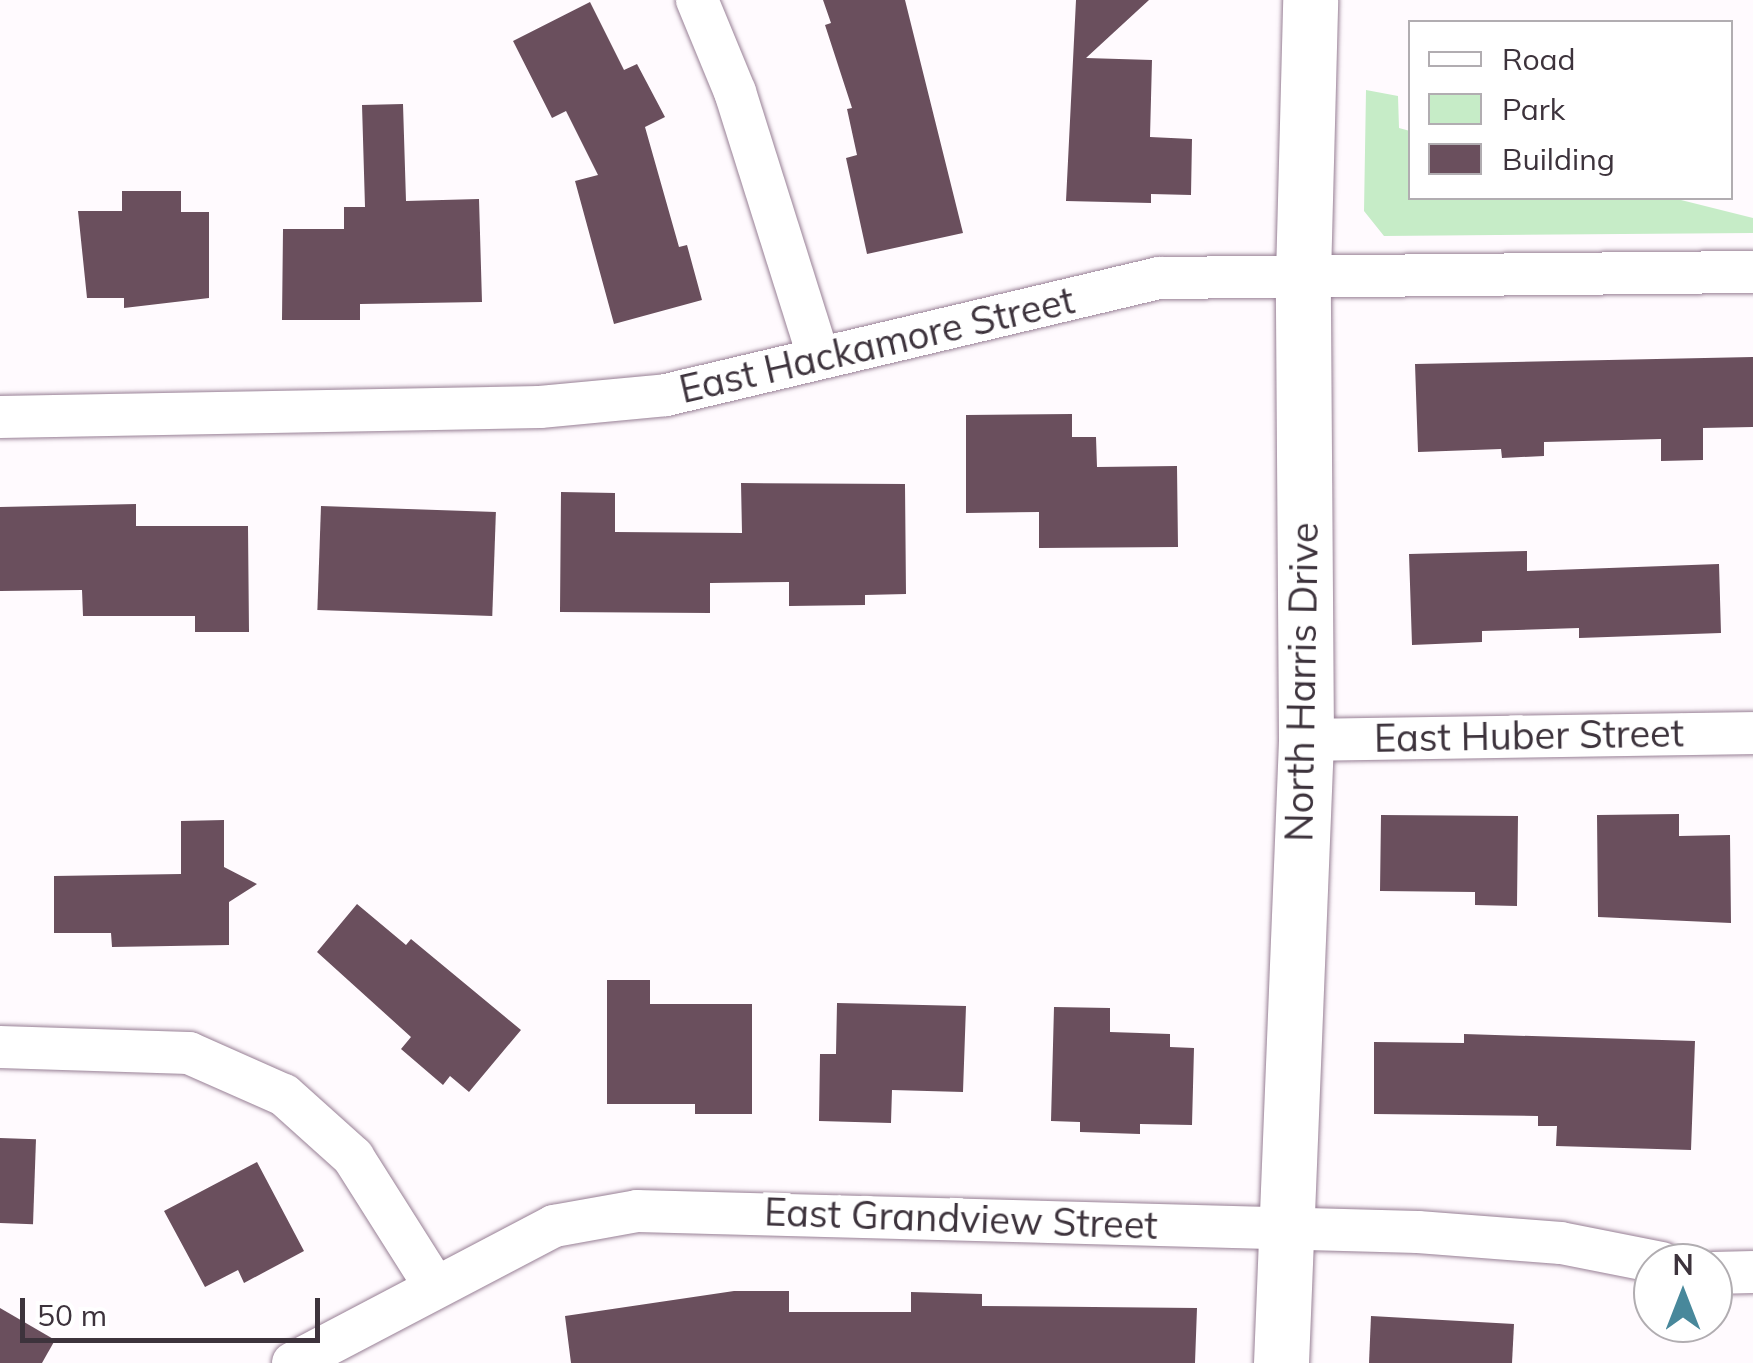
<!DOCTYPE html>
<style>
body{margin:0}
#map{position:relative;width:1753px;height:1363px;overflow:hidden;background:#fffafe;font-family:Mulish,sans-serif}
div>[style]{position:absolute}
.green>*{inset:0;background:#c6ecc7}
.building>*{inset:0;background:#6a4f5d;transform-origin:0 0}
.roads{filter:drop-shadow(0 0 2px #988095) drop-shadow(0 0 2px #988095)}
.street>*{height:42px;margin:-21px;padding:0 21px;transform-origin:21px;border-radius:21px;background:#fff}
.secondary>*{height:55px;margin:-27.5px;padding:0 27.5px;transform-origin:27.5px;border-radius:27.5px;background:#fff}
span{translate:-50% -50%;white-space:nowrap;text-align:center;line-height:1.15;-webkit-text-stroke:10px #fff;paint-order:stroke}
.street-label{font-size:38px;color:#3d333c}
.legend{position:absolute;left:1408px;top:20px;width:325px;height:180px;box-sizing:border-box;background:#fff;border:2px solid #b1adb1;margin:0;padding:12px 18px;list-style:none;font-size:30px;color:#3d333c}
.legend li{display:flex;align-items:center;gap:20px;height:50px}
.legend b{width:50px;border:2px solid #b1adb1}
.north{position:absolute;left:1633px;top:1243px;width:100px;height:100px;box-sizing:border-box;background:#fff;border:2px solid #b1adb1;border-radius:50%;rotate:0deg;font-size:28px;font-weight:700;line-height:40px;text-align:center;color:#3d333c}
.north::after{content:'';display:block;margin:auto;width:35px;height:45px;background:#48889b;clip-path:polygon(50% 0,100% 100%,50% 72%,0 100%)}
.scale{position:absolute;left:20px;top:1298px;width:300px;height:45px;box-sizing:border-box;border:5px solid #3d333c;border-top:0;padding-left:12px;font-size:30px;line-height:35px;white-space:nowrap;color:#3d333c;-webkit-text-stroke:8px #fff;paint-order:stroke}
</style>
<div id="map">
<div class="green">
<i style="clip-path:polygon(1366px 90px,1398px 96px,1399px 128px,1410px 131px,1410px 198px,1673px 198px,1753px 218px,1753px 233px,1384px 236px,1364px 211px)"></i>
</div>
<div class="building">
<i style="clip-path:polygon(823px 0,905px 0,963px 233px,867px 254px,846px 158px,857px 155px,847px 109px,852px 108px,825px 25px,831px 23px)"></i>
<i style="clip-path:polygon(1076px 0,1149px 0,1086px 58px,1152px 60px,1150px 137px,1192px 139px,1191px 195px,1151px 194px,1151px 203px,1066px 201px)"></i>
<i style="clip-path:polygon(590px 2px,624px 70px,637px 64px,665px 117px,645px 127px,679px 247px,687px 245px,702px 300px,614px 324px,575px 181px,598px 175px,566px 111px,552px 118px,513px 41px)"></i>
<i style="clip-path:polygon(403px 104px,406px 201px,479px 199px,482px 302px,360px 304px,360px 320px,282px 320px,283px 229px,344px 229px,344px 207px,365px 207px,362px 105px)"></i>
<i style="clip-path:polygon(122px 191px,181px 191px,181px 212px,209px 212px,209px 298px,124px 308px,124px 298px,87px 298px,78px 211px,122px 211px)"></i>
<i style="clip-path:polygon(1753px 357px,1753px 427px,1703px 428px,1703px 460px,1661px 461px,1661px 439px,1544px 442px,1544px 456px,1502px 458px,1501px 449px,1418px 452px,1415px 364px)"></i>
<i style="clip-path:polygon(1072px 414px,1072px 437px,1096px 437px,1097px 467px,1177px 466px,1178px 547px,1039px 548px,1039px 512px,966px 513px,966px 415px)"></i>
<i style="clip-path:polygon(741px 483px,905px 484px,906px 594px,865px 595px,865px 605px,789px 606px,789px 582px,710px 583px,710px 613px,560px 612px,561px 492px,615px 493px,615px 532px,742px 533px)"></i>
<i style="clip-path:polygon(136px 504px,136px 526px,248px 526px,249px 632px,195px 632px,195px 616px,83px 616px,82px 590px,0 591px,0 507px)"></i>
<i style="left:321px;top:506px;width:175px;height:104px;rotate:2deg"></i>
<i style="clip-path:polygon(1527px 551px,1527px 571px,1719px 564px,1721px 633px,1579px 638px,1579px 628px,1482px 631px,1482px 642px,1412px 645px,1409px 554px)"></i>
<i style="clip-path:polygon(1679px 814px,1679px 836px,1730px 835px,1731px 923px,1598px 917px,1597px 815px)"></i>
<i style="clip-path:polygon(1381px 815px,1518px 816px,1517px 906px,1475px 905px,1475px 892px,1380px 891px)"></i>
<i style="clip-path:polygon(224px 820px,224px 867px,257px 884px,229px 902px,229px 945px,112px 947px,111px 933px,54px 933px,54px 876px,181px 874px,181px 821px)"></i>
<i style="clip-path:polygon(357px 904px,406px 945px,411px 939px,521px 1030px,469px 1092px,450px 1076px,443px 1085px,401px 1049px,411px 1037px,317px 952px)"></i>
<i style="clip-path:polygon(607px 980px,650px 980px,650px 1004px,752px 1004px,752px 1114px,695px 1114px,695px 1104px,607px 1104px)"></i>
<i style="clip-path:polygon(837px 1003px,966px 1006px,963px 1092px,892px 1090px,891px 1123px,819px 1121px,820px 1054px,836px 1054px)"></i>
<i style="clip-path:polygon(1054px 1007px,1110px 1008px,1110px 1032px,1170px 1034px,1170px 1047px,1194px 1048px,1192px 1125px,1140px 1124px,1140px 1134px,1080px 1132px,1080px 1122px,1051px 1121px)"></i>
<i style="clip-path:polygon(1464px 1034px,1695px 1041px,1691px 1150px,1556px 1146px,1557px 1126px,1538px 1126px,1538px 1116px,1374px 1114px,1374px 1042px,1464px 1043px)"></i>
<i style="left:0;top:1138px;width:36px;height:85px;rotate:2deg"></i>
<i style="clip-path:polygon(257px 1162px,304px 1251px,244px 1283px,238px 1270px,205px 1287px,164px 1211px)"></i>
<i style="clip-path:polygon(734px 1291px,789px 1291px,789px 1312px,911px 1312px,911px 1292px,982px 1294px,982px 1306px,1197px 1308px,1195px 1363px,571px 1363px,565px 1316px)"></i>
<i style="clip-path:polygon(0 1308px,55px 1340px,42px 1363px,0 1363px)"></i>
<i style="clip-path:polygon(1371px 1316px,1514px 1324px,1512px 1363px,1369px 1363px)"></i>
</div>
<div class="roads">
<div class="street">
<i style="left:697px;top:0;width:100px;rotate:67.6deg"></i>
<i style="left:735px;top:92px;width:277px;rotate:72.5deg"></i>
<i style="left:0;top:417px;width:540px;rotate:-1.06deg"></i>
<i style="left:540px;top:407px;width:127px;rotate:-5.4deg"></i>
<i style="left:666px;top:395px;width:507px;rotate:-13.35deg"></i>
<i style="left:1159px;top:278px;width:594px;rotate:-0.58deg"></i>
<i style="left:1306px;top:740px;width:447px;rotate:-0.9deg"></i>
<i style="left:0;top:1047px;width:189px;rotate:1.8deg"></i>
<i style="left:189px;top:1053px;width:104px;rotate:23.9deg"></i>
<i style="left:284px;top:1095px;width:93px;rotate:41.9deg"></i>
<i style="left:353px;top:1157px;width:151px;rotate:57.7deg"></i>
<i style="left:1713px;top:1273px;width:40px;rotate:-1.4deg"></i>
<i style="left:293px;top:1363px;width:295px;rotate:-27.7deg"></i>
<i style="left:554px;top:1226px;width:84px;rotate:-10.2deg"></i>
<i style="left:637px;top:1211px;width:781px;rotate:1.54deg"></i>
<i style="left:1418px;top:1232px;width:143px;rotate:4.4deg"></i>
<i style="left:1561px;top:1243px;width:103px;rotate:11.2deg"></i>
</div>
<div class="secondary">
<i style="left:1281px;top:1363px;width:624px;rotate:-87.7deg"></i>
<i style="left:1306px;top:740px;width:464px;rotate:-90.4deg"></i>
<i style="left:1303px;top:276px;width:276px;rotate:-88.5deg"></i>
</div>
</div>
<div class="street-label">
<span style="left:877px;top:345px;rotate:-13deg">East Hackamore Street</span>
<span style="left:1302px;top:682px;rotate:-89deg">North Harris Drive</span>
<span style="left:1529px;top:736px;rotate:-1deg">East Huber Street</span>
<span style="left:961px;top:1219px;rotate:2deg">East Grandview Street</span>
</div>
<ul class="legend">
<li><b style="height:12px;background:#fff"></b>Road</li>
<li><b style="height:28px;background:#c6ecc7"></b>Park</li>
<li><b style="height:28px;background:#6a4f5d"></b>Building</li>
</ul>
<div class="north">N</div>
<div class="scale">50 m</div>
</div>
